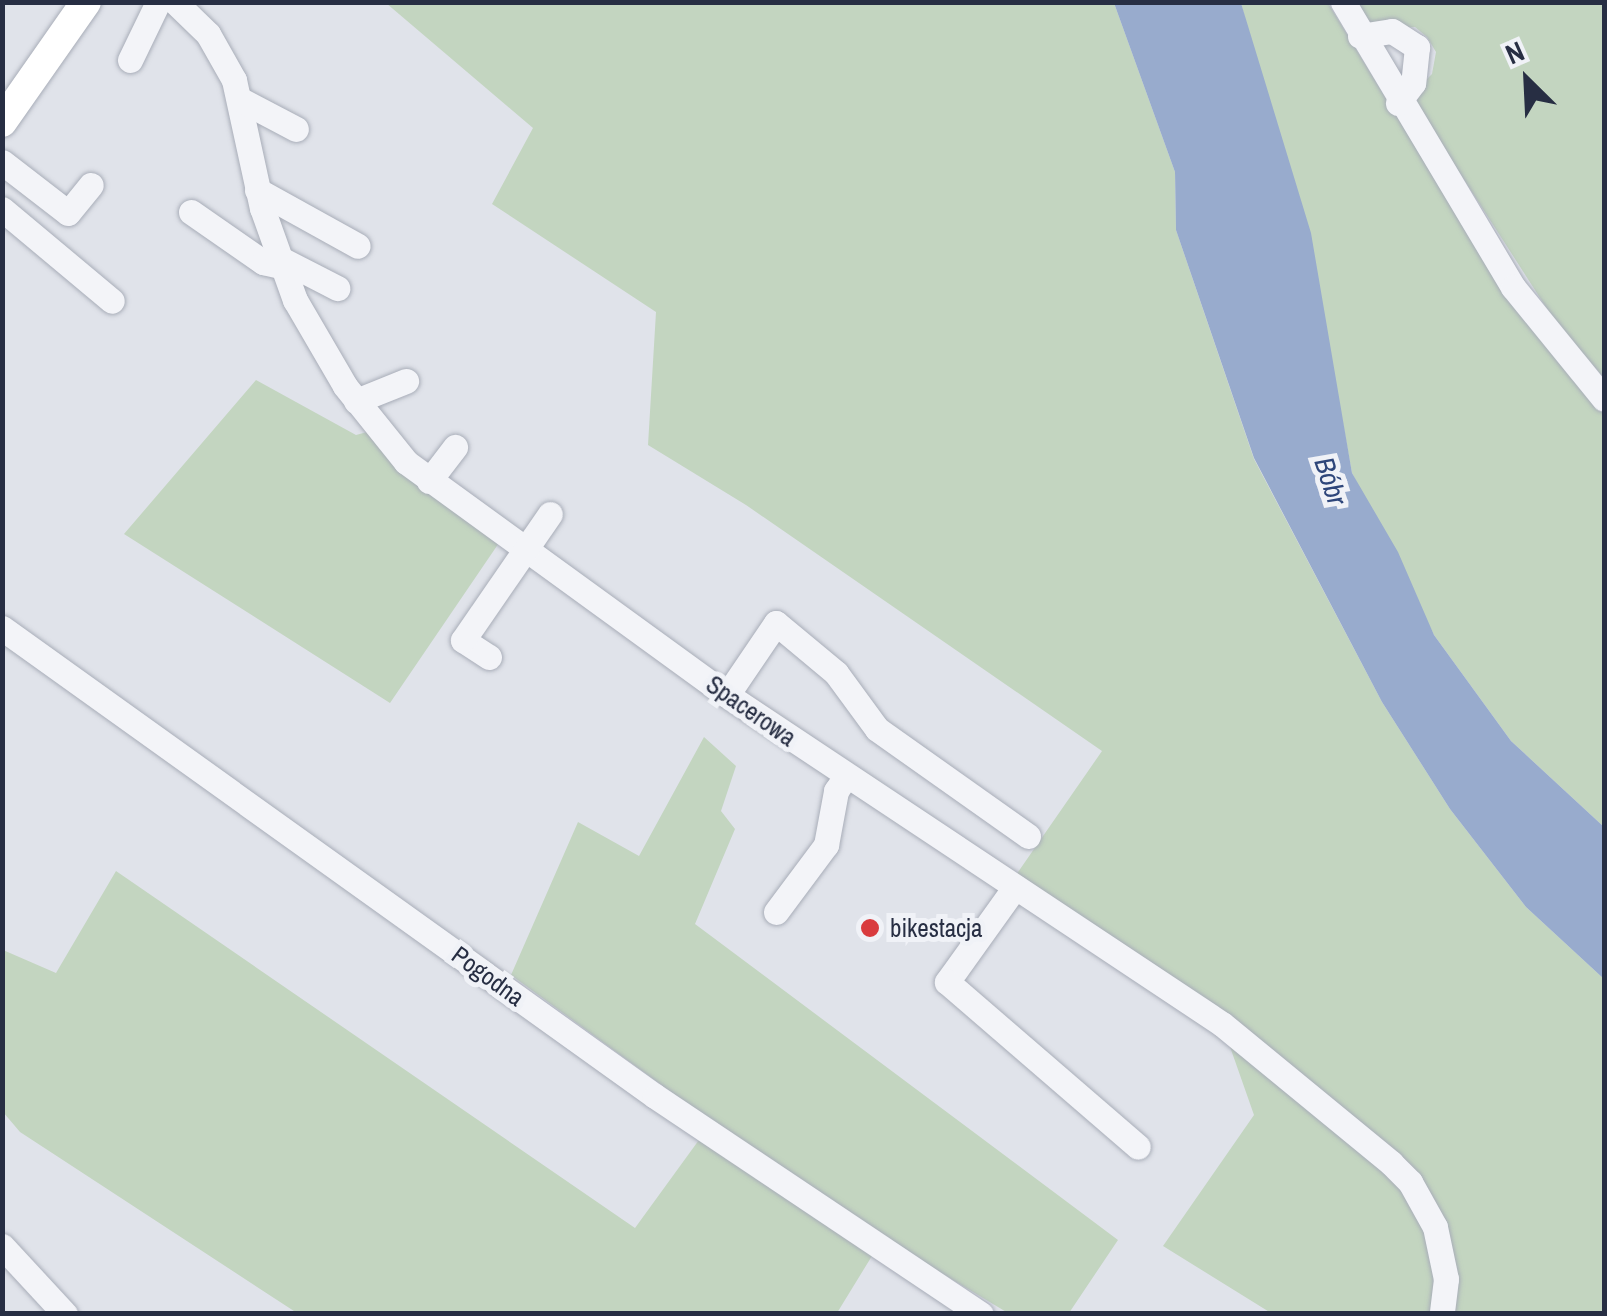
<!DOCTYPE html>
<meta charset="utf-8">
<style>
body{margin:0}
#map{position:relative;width:1607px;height:1316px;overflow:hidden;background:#e0e3ea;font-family:"Archivo Narrow",sans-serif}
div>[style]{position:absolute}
.green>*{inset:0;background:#c3d5c0}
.water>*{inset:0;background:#98abcd}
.roads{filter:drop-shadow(0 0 2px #a8adb8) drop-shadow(0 0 2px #a8adb8)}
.minor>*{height:25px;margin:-12.5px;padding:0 12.5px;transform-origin:12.5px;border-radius:12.5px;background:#f3f4f8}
.major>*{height:30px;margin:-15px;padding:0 15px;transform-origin:15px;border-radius:15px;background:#fff}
.dots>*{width:28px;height:28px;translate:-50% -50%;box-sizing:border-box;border:5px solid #f0f2f7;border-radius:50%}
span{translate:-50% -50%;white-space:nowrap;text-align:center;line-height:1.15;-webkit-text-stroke:10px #f0f2f7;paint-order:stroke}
.street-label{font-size:25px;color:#272e43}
.poi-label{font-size:25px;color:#272e43}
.left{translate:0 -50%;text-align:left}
.water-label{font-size:28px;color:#2e467a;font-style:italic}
.frame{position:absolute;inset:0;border:5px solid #272e43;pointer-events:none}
.north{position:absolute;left:1477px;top:30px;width:100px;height:100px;-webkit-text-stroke:8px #f0f2f7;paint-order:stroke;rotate:336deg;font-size:28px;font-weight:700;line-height:40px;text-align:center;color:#272e43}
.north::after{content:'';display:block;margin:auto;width:35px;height:45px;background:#272e43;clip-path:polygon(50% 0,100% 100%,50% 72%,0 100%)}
</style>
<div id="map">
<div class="green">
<i style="clip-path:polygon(386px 3px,1114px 3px,1175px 172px,1176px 230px,1254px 459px,1382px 702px,1450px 809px,1526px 907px,1604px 979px,1604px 1313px,1271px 1313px,1163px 1246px,1254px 1115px,1222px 1024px,1014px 878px,1102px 751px,746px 505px,648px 445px,656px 312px,492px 204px,533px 128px)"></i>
<i style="clip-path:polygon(1241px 3px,1328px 3px,1493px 275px,1604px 399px,1604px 827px,1511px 741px,1434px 635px,1352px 473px,1326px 331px)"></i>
<i style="clip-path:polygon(1357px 3px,1604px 3px,1604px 378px,1553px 318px,1416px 105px,1412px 94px,1432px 74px,1436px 52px,1427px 37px,1415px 27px,1371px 28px)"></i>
<i style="clip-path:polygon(256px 380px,356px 435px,378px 429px,503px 537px,390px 703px,124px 534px)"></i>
<i style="clip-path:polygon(704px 737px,736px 766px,721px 811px,735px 829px,695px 924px,1118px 1240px,1069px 1313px,1008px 1313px,883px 1238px,837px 1313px,297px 1313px,20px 1132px,3px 1112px,3px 950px,56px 973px,116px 871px,635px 1228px,712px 1122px,511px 975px,578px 822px,639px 856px)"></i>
</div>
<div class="water">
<i style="clip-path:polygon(1114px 3px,1241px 3px,1311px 233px,1352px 473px,1398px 552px,1434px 635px,1511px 741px,1604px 827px,1604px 979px,1526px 907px,1450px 809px,1382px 702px,1254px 458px,1176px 230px,1175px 172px)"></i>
</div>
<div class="roads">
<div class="minor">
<i style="left:175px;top:2px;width:46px;rotate:44.1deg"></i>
<i style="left:208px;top:34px;width:53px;rotate:60.5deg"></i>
<i style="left:234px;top:80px;width:131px;rotate:77.7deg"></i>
<i style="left:262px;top:208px;width:98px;rotate:70.3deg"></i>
<i style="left:295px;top:300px;width:99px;rotate:59.8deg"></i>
<i style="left:345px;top:386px;width:97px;rotate:51.2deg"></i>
<i style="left:406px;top:462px;width:397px;rotate:36deg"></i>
<i style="left:727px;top:695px;width:594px;rotate:33.61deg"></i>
<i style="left:1222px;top:1024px;width:219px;rotate:39.4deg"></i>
<i style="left:1391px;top:1163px;width:27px;rotate:45deg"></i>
<i style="left:1410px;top:1182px;width:51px;rotate:60.9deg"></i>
<i style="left:1435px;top:1227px;width:53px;rotate:78.1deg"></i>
<i style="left:1446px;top:1279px;width:35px;rotate:97deg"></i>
<i style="left:1343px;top:2px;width:332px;rotate:59.2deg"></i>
<i style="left:1513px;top:287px;width:144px;rotate:50.9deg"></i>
<i style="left:1360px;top:36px;width:32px;rotate:-9deg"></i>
<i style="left:1392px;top:31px;width:30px;rotate:33deg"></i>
<i style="left:1417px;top:47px;width:36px;rotate:96deg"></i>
<i style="left:1413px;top:83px;width:25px;rotate:127deg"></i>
<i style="left:130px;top:60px;width:64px;rotate:-64.2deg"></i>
<i style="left:241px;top:100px;width:62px;rotate:27.8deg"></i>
<i style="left:2px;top:162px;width:83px;rotate:37.7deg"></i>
<i style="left:68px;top:213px;width:36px;rotate:-51deg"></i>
<i style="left:257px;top:190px;width:115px;rotate:29deg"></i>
<i style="left:2px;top:209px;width:143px;rotate:39.9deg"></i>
<i style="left:191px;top:212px;width:88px;rotate:34.8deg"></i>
<i style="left:263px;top:262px;width:18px;rotate:13deg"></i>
<i style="left:277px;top:257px;width:68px;rotate:27.3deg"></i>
<i style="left:356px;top:401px;width:54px;rotate:-21.8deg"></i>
<i style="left:429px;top:481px;width:43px;rotate:-52.6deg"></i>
<i style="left:2px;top:628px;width:803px;rotate:35.63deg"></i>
<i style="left:655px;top:1096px;width:392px;rotate:33.8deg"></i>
<i style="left:489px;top:657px;width:31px;rotate:-147deg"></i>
<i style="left:463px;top:640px;width:153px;rotate:-55.4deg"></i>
<i style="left:727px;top:695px;width:87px;rotate:-55.8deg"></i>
<i style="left:776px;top:623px;width:78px;rotate:39.8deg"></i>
<i style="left:836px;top:673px;width:69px;rotate:53.8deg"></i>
<i style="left:877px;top:729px;width:185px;rotate:35.3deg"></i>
<i style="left:1015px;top:887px;width:117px;rotate:125.6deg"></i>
<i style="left:947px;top:982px;width:252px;rotate:40.8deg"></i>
<i style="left:776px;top:912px;width:84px;rotate:-53.3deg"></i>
<i style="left:826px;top:845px;width:55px;rotate:-79.5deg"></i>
<i style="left:836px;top:791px;width:18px;rotate:-56deg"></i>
<i style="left:2px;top:1246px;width:93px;rotate:47.2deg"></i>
</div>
<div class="major">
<i style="left:2px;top:122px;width:146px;rotate:-55deg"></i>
</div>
</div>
<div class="dots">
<i style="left:870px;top:928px;background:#d93b3e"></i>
</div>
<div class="street-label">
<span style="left:751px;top:711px;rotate:35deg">Spacerowa</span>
<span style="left:488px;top:976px;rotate:36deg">Pogodna</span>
</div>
<div class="poi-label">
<span class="left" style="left:890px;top:928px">bikestacja</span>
</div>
<div class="water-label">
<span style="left:1331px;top:481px;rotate:72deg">Bóbr</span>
</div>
<div class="frame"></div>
<div class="north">N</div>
</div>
